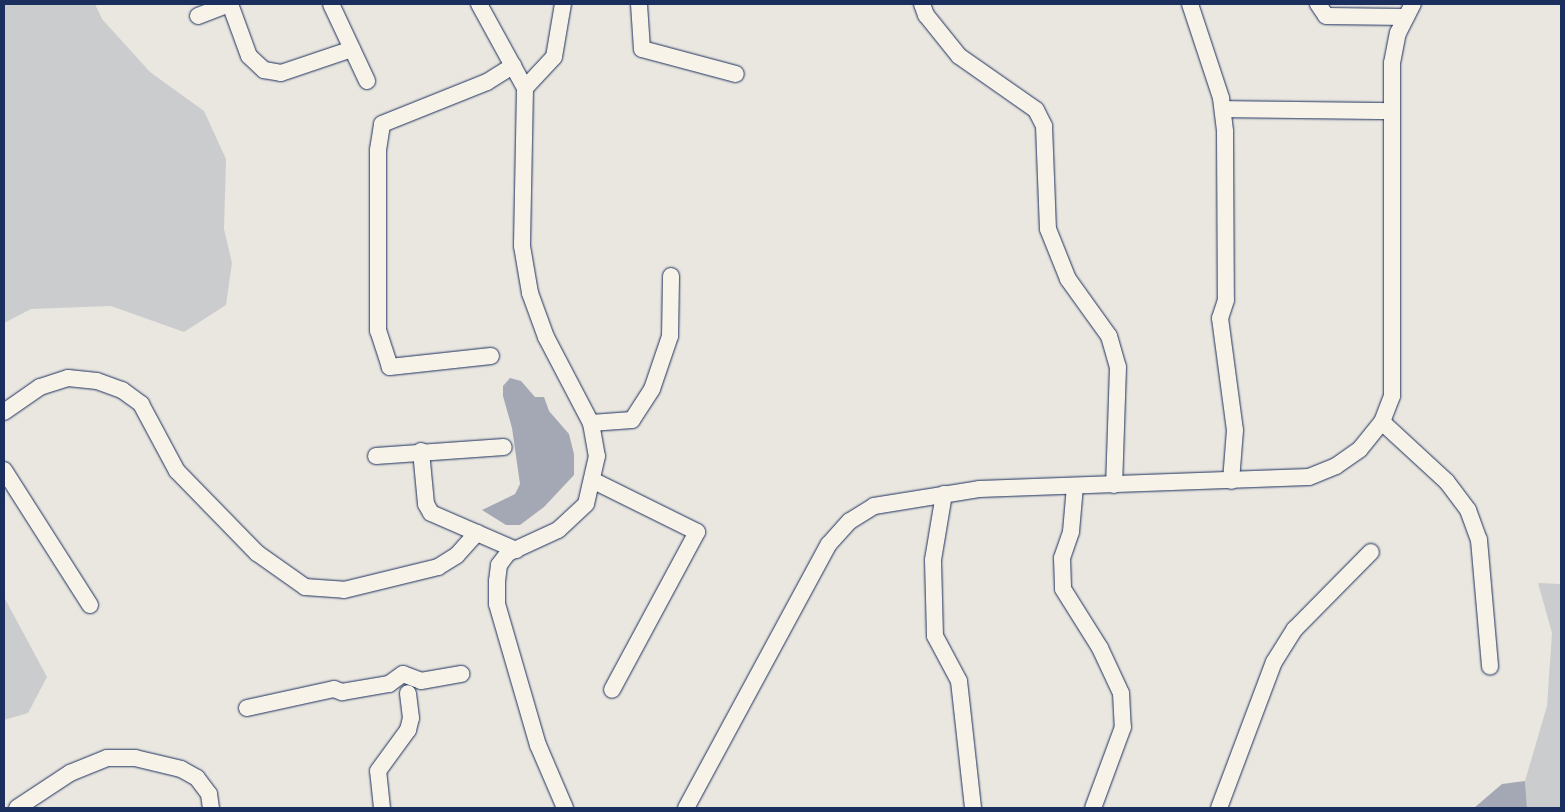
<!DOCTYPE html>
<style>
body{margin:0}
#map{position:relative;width:1565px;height:812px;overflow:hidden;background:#eae7e0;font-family:"Playpen Sans",sans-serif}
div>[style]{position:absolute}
.green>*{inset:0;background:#cbcccd}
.water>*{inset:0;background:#a3a8b4}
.roads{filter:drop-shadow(0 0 1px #1b2f5e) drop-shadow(0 0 1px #1b2f5e)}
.minor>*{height:16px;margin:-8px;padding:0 8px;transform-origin:8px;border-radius:8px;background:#f7f3e8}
span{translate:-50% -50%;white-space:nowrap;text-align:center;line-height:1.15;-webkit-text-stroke:5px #f7f3e8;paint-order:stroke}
.frame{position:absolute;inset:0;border:5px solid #1b2f5e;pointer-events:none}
</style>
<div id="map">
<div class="green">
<i style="clip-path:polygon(4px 4px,95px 4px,102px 19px,150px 72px,204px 111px,226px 159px,224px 229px,232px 263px,226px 305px,184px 332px,111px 306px,31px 309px,4px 323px)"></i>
<i style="clip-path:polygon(1538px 583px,1561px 584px,1561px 808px,1527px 808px,1525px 781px,1547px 706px,1552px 633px)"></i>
<i style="clip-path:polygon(4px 597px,47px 677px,28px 713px,4px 720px)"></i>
</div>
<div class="water">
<i style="clip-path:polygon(510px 378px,521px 381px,535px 397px,544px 397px,549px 411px,569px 434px,574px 454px,574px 475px,544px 507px,520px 525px,506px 525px,482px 510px,515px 494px,520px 484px,512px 428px,503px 396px,503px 386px)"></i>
<i style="clip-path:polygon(1525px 781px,1527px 808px,1474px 808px,1502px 784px)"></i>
</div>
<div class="roads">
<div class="minor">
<i style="left:230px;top:4px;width:55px;rotate:69.9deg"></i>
<i style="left:249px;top:56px;width:21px;rotate:43deg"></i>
<i style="left:264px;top:70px;width:17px;rotate:10deg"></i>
<i style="left:281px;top:73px;width:75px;rotate:-18.7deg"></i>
<i style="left:331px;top:4px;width:85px;rotate:64.9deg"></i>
<i style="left:479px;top:4px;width:96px;rotate:61.3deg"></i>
<i style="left:525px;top:88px;width:158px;rotate:91.1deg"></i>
<i style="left:522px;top:246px;width:48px;rotate:80.3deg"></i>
<i style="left:530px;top:293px;width:47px;rotate:70deg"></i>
<i style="left:546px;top:337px;width:97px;rotate:62.4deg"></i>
<i style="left:591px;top:423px;width:34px;rotate:80deg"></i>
<i style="left:597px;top:456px;width:49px;rotate:102.9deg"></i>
<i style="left:586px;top:504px;width:38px;rotate:137deg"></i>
<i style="left:558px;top:530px;width:55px;rotate:155.3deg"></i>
<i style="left:508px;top:553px;width:15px;rotate:127deg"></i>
<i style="left:499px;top:565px;width:16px;rotate:97deg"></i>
<i style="left:497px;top:581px;width:23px;rotate:90deg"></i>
<i style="left:497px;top:604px;width:147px;rotate:73.8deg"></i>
<i style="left:538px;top:745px;width:69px;rotate:66.8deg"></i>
<i style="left:639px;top:4px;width:45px;rotate:86.2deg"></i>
<i style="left:642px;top:49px;width:97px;rotate:14.9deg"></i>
<i style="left:922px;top:4px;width:12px;rotate:70deg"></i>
<i style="left:926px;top:15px;width:53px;rotate:51.2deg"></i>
<i style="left:959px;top:56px;width:94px;rotate:35deg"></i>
<i style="left:1036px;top:110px;width:18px;rotate:63deg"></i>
<i style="left:1044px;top:126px;width:103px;rotate:87.8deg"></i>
<i style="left:1048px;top:229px;width:54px;rotate:68.2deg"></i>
<i style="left:1068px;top:279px;width:70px;rotate:54.3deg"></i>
<i style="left:1109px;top:336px;width:32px;rotate:74deg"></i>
<i style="left:1118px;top:367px;width:118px;rotate:91.9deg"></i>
<i style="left:1190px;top:4px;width:99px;rotate:71.7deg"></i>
<i style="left:1221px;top:98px;width:34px;rotate:83deg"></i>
<i style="left:1225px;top:132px;width:168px;rotate:89.7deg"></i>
<i style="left:1226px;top:300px;width:19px;rotate:108deg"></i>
<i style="left:1220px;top:318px;width:113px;rotate:82.4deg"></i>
<i style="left:1235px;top:430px;width:51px;rotate:94.5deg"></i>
<i style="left:1318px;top:4px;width:14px;rotate:56deg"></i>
<i style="left:1326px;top:16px;width:80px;rotate:0.7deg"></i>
<i style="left:198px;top:16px;width:34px;rotate:-21deg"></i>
<i style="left:525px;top:88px;width:42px;rotate:-46.9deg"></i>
<i style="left:554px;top:57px;width:54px;rotate:-80.4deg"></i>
<i style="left:1223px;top:109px;width:168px;rotate:0.7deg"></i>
<i style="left:491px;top:356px;width:102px;rotate:173.8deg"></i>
<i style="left:390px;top:367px;width:38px;rotate:-108deg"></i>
<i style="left:378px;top:331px;width:181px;rotate:-90deg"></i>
<i style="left:378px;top:150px;width:26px;rotate:-81deg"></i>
<i style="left:382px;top:124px;width:113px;rotate:-21.8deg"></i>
<i style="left:487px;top:82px;width:31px;rotate:-32deg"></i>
<i style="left:4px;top:412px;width:44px;rotate:-34.8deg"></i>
<i style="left:40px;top:387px;width:29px;rotate:-18deg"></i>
<i style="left:68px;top:378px;width:29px;rotate:6deg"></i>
<i style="left:97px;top:381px;width:27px;rotate:20deg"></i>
<i style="left:122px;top:390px;width:24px;rotate:36deg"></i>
<i style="left:141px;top:404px;width:76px;rotate:61.8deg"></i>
<i style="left:177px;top:471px;width:115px;rotate:45.7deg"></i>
<i style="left:257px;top:553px;width:59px;rotate:35.3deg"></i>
<i style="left:305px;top:587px;width:39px;rotate:4deg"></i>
<i style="left:344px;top:590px;width:97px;rotate:-13.7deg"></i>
<i style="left:438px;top:567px;width:22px;rotate:-32deg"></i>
<i style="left:457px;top:555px;width:30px;rotate:-48deg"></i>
<i style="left:1382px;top:422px;width:88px;rotate:42.7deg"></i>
<i style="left:1447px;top:482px;width:35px;rotate:53deg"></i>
<i style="left:1468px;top:510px;width:32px;rotate:70deg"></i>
<i style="left:1479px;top:540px;width:127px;rotate:85deg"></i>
<i style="left:591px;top:423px;width:41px;rotate:-4.2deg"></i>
<i style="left:632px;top:420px;width:37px;rotate:-57deg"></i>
<i style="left:652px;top:389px;width:56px;rotate:-71.2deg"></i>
<i style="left:670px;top:336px;width:60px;rotate:-89deg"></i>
<i style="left:421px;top:451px;width:53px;rotate:84.6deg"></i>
<i style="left:426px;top:504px;width:10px;rotate:61deg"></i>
<i style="left:431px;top:513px;width:93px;rotate:23.5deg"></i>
<i style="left:376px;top:456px;width:128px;rotate:-4deg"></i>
<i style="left:4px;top:470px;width:160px;rotate:57.5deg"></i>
<i style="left:594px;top:481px;width:115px;rotate:26.3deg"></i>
<i style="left:697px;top:532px;width:179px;rotate:118.3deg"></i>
<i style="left:1075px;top:486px;width:46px;rotate:95deg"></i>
<i style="left:1071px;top:532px;width:28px;rotate:109deg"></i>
<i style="left:1062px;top:558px;width:31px;rotate:88deg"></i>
<i style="left:1063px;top:589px;width:70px;rotate:57.9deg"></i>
<i style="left:1100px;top:648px;width:50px;rotate:65deg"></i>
<i style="left:1121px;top:693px;width:34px;rotate:87deg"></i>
<i style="left:1123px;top:727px;width:86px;rotate:110.3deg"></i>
<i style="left:944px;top:494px;width:67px;rotate:99.5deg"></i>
<i style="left:933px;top:560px;width:76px;rotate:88.5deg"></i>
<i style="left:935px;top:636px;width:51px;rotate:61.9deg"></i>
<i style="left:959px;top:681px;width:128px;rotate:83.7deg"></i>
<i style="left:247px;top:708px;width:89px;rotate:-12.3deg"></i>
<i style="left:334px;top:689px;width:9px;rotate:21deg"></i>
<i style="left:342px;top:692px;width:48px;rotate:-9.7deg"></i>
<i style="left:389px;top:684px;width:17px;rotate:-36deg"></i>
<i style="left:403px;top:674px;width:19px;rotate:21deg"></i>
<i style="left:421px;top:681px;width:41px;rotate:-9.9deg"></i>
<i style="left:17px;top:808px;width:64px;rotate:-33.4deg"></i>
<i style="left:70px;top:773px;width:40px;rotate:-22deg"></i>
<i style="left:107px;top:758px;width:28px"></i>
<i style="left:135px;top:758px;width:47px;rotate:13.4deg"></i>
<i style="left:181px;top:769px;width:18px;rotate:29deg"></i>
<i style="left:197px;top:778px;width:20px;rotate:53deg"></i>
<i style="left:209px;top:794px;width:14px;rotate:82deg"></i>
<i style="left:382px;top:808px;width:37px;rotate:-96deg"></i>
<i style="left:378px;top:771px;width:51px;rotate:-53.8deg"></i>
<i style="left:408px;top:730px;width:12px;rotate:-76deg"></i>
<i style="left:411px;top:718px;width:25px;rotate:-97deg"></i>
<i style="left:686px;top:808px;width:300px;rotate:-61.6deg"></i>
<i style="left:829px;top:544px;width:31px;rotate:-48deg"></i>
<i style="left:850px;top:521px;width:28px;rotate:-32deg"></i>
<i style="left:874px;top:506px;width:106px;rotate:-9.2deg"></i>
<i style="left:979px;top:489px;width:330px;rotate:-2.1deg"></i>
<i style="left:1309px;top:477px;width:29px;rotate:-22deg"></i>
<i style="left:1336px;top:466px;width:29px;rotate:-35deg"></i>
<i style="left:1360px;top:449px;width:35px;rotate:-51deg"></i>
<i style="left:1382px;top:422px;width:28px;rotate:-69deg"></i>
<i style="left:1392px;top:396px;width:333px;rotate:-90deg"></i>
<i style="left:1392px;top:63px;width:31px;rotate:-79deg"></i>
<i style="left:1398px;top:33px;width:33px;rotate:-63deg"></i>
<i style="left:1219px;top:808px;width:156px;rotate:-69.4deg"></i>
<i style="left:1274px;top:662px;width:39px;rotate:-58deg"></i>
<i style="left:1295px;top:629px;width:108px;rotate:-45.4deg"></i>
</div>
</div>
<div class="frame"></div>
</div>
